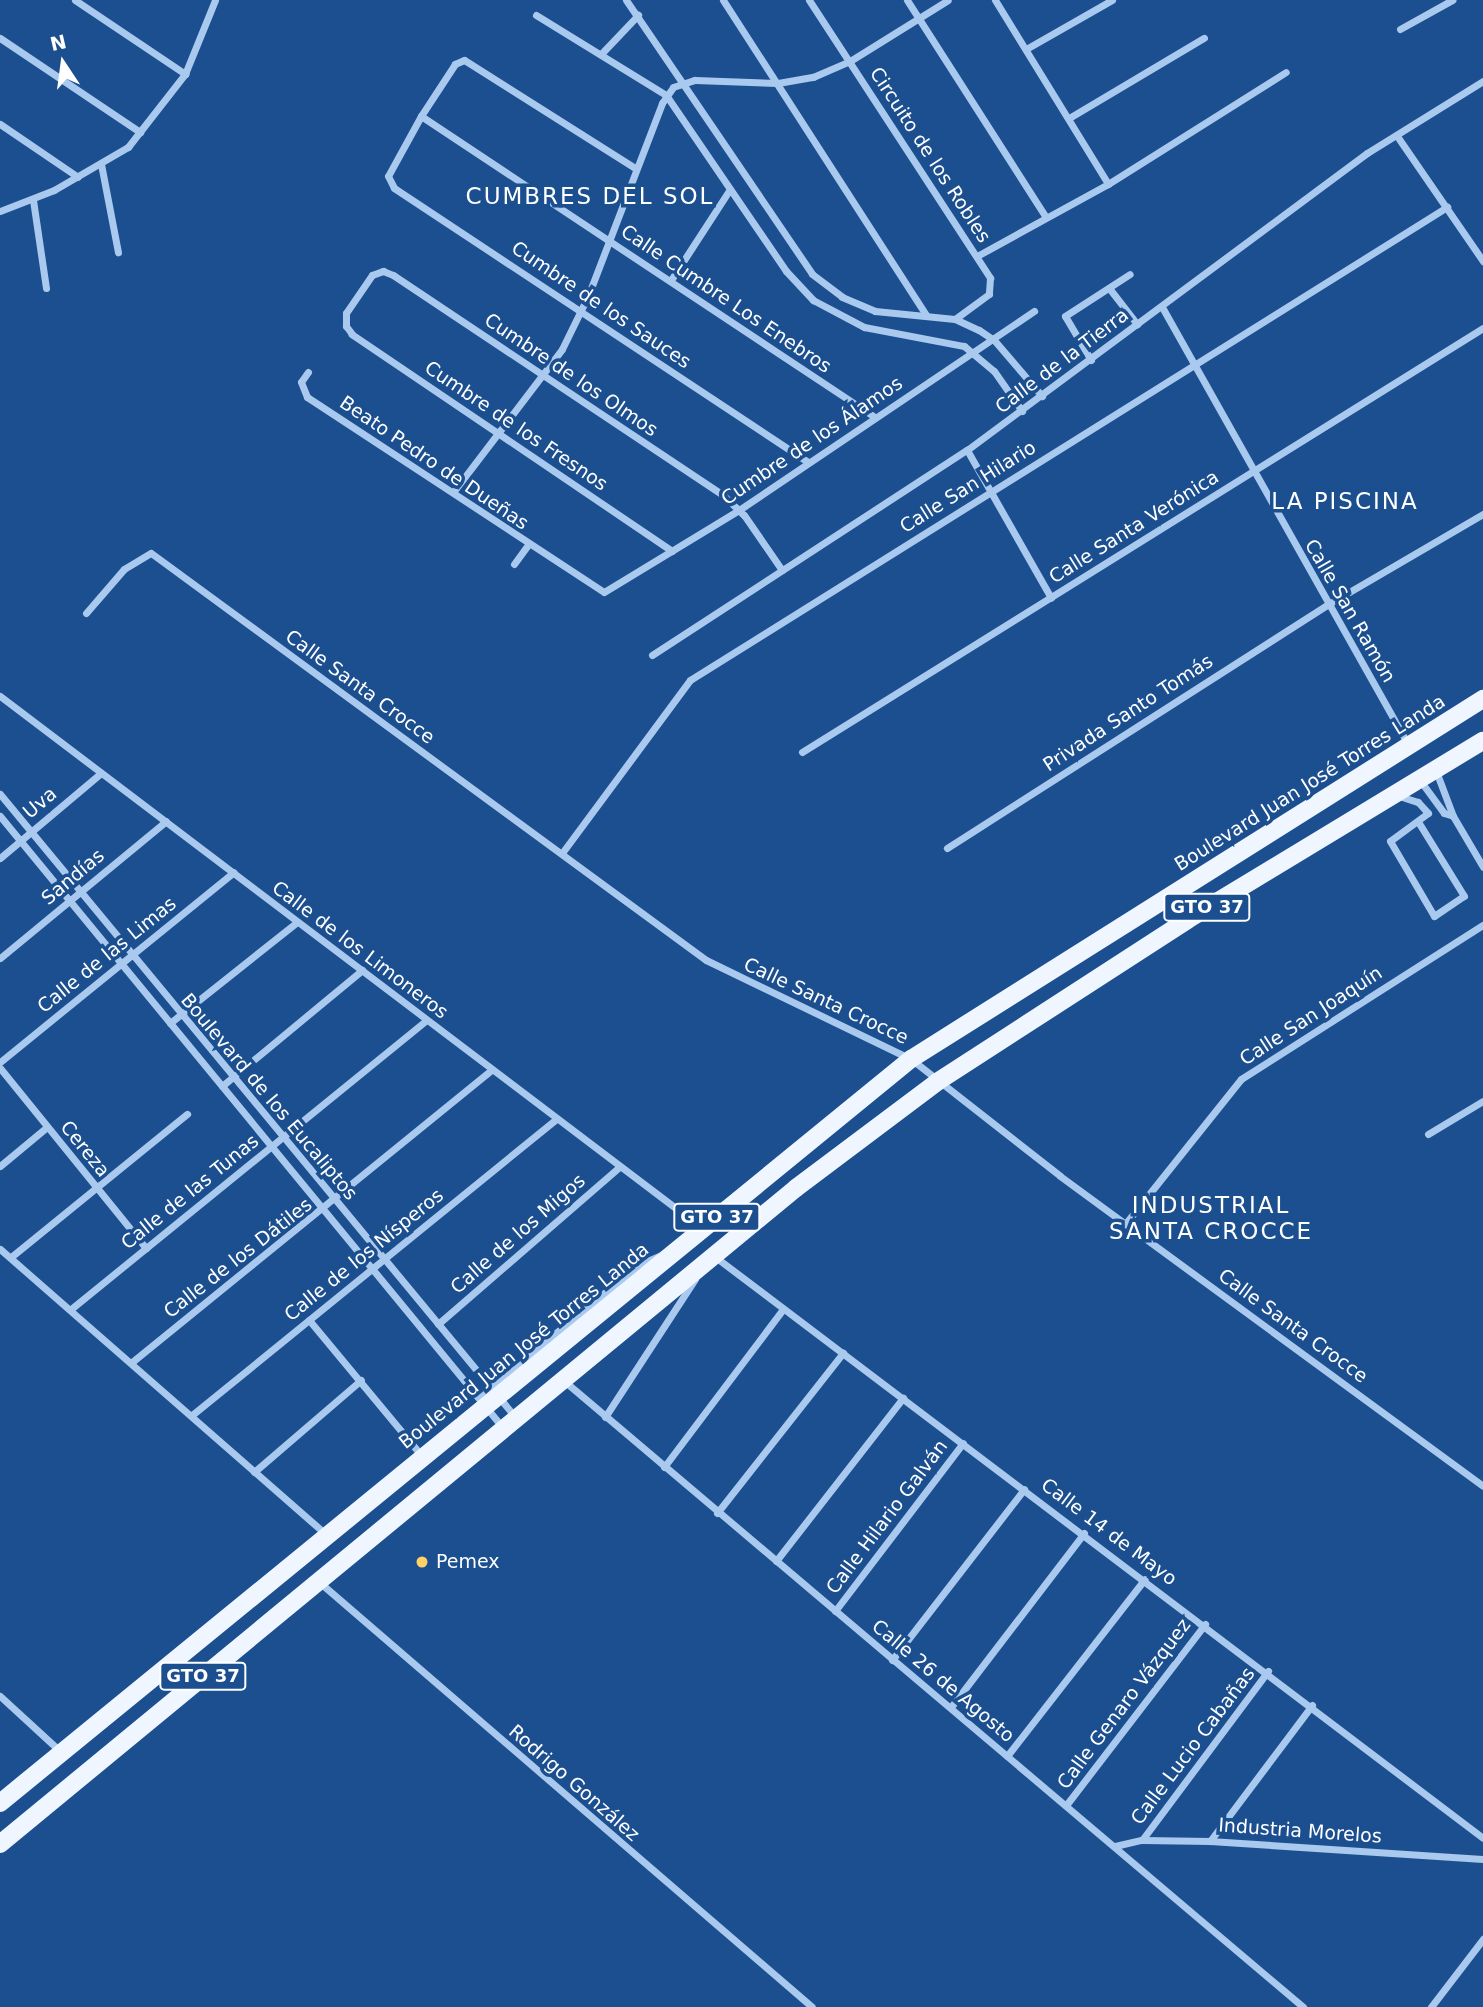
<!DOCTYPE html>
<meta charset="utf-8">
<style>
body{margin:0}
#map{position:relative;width:1483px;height:2007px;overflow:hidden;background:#1b4f8f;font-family:"DejaVu Sans",sans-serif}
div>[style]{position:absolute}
.street>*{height:7px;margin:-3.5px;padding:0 3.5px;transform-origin:3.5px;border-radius:3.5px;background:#a9c9ee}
.primary>*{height:18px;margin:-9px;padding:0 9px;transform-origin:9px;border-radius:9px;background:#f0f6ff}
.dots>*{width:19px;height:19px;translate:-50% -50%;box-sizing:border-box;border:4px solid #1b4f8f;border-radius:50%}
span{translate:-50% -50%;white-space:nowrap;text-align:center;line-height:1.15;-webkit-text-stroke:7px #1b4f8f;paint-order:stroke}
.shield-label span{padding:2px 5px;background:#1b4f8f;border:2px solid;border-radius:5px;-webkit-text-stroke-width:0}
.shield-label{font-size:18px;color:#fff;font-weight:700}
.street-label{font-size:19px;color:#fff}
.poi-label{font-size:19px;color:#fff}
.left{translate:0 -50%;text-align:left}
.quarter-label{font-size:23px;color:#fff;letter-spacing:2px}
.north{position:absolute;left:28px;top:28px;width:70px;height:70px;-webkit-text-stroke:5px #1b4f8f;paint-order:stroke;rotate:347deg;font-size:19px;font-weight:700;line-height:28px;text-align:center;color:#fff}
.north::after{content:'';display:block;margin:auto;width:24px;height:32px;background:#fff;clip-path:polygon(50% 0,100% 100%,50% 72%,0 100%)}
</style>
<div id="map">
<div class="street">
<i style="left:75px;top:0;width:133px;rotate:33.9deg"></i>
<i style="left:626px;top:0;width:331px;rotate:55.8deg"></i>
<i style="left:812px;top:274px;width:38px;rotate:37deg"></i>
<i style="left:842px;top:297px;width:36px;rotate:23deg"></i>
<i style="left:875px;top:311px;width:80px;rotate:5.7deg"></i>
<i style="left:955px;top:319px;width:26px;rotate:25deg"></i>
<i style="left:979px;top:330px;width:18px;rotate:34deg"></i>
<i style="left:994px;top:340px;width:74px;rotate:49.4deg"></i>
<i style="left:723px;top:0;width:375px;rotate:57.2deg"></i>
<i style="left:809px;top:0;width:332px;rotate:56.9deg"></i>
<i style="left:990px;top:278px;width:16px;rotate:94deg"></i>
<i style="left:989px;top:294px;width:42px;rotate:143.7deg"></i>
<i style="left:907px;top:0;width:258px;rotate:57.4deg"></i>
<i style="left:995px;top:0;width:216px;rotate:58.4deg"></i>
<i style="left:536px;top:15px;width:153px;rotate:31.6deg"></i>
<i style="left:666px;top:95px;width:213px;rotate:55.7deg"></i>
<i style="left:786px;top:271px;width:40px;rotate:47deg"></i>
<i style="left:813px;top:300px;width:58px;rotate:27.9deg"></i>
<i style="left:864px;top:327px;width:102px;rotate:10.8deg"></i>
<i style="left:964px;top:346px;width:39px;rotate:40deg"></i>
<i style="left:994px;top:371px;width:49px;rotate:55deg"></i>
<i style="left:1400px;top:29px;width:60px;rotate:-29.1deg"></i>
<i style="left:0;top:38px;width:169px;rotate:33.9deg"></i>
<i style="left:1026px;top:49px;width:99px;rotate:-29.7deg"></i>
<i style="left:601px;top:54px;width:54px;rotate:-46.5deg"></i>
<i style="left:421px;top:116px;width:542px;rotate:33.57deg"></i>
<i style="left:1069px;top:118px;width:157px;rotate:-30.7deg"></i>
<i style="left:0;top:124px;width:94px;rotate:34.2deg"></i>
<i style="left:1397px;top:136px;width:152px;rotate:55.5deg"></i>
<i style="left:101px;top:164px;width:90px;rotate:79.1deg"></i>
<i style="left:635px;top:168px;width:202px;rotate:-147.7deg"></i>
<i style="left:464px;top:60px;width:10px;rotate:156deg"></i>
<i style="left:455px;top:64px;width:62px;rotate:123.2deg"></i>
<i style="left:421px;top:116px;width:68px;rotate:118.8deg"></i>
<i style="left:388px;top:176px;width:13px;rotate:63deg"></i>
<i style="left:394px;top:188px;width:496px;rotate:33.5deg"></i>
<i style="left:33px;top:200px;width:89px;rotate:81.6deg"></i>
<i style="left:0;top:211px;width:58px;rotate:-21.3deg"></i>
<i style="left:54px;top:190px;width:86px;rotate:-30.2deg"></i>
<i style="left:128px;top:147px;width:93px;rotate:-52deg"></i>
<i style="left:185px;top:74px;width:80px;rotate:-67.9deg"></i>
<i style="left:977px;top:256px;width:149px;rotate:-28.8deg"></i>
<i style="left:1108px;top:184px;width:210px;rotate:-32.2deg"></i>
<i style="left:671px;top:280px;width:108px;rotate:-57deg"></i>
<i style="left:1109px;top:288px;width:46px;rotate:52.1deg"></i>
<i style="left:1162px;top:307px;width:504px;rotate:60.64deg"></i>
<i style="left:1091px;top:360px;width:51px;rotate:-120.6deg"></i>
<i style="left:1065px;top:316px;width:77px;rotate:-32.9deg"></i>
<i style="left:308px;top:372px;width:12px;rotate:125deg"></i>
<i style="left:301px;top:382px;width:16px;rotate:68deg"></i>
<i style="left:307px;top:397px;width:355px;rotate:33.3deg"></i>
<i style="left:604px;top:592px;width:158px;rotate:-31.3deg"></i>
<i style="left:739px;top:510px;width:356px;rotate:-34deg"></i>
<i style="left:967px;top:450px;width:170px;rotate:60.4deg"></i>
<i style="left:454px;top:491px;width:178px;rotate:-52.7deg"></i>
<i style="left:562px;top:349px;width:59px;rotate:-63.9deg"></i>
<i style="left:588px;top:296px;width:207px;rotate:-69deg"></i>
<i style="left:662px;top:103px;width:19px;rotate:-55deg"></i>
<i style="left:673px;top:87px;width:23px;rotate:-18deg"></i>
<i style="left:695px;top:80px;width:83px;rotate:2.1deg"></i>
<i style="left:778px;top:83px;width:36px;rotate:-10deg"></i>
<i style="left:813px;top:77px;width:40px;rotate:-23.4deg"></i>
<i style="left:850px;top:61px;width:115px;rotate:-31.9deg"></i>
<i style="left:672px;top:551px;width:387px;rotate:-145.9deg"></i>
<i style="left:352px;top:334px;width:10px;rotate:-127deg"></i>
<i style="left:346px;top:326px;width:13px;rotate:-90deg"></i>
<i style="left:346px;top:313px;width:46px;rotate:-55.6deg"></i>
<i style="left:372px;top:275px;width:12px;rotate:-20deg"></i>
<i style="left:383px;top:271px;width:11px;rotate:22deg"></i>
<i style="left:393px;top:275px;width:397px;rotate:33.7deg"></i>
<i style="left:723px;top:495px;width:29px;rotate:44deg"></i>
<i style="left:744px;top:515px;width:67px;rotate:55.4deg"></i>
<i style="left:514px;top:564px;width:24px;rotate:-54deg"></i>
<i style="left:86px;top:613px;width:58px;rotate:-49.2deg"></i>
<i style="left:124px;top:569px;width:31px;rotate:-31deg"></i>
<i style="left:151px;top:553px;width:688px;rotate:36.25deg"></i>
<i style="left:706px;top:960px;width:228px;rotate:25.8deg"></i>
<i style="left:911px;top:1059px;width:189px;rotate:38.1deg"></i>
<i style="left:1060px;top:1176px;width:524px;rotate:36.24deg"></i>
<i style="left:652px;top:655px;width:376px;rotate:-33.1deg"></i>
<i style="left:967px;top:450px;width:498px;rotate:-36.6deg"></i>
<i style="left:1367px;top:153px;width:137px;rotate:-31.8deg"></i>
<i style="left:0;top:696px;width:881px;rotate:37.16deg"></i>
<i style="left:802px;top:752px;width:802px;rotate:-31.91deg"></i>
<i style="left:1436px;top:771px;width:48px;rotate:69.3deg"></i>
<i style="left:1453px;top:816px;width:59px;rotate:59.5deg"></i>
<i style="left:1419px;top:779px;width:42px;rotate:53.7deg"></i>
<i style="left:1444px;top:813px;width:9px;rotate:18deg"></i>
<i style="left:0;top:794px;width:810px;rotate:50.41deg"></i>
<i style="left:1399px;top:796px;width:20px;rotate:18deg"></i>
<i style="left:1418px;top:802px;width:15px;rotate:48deg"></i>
<i style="left:1428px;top:813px;width:47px;rotate:143.6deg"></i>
<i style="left:1390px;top:841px;width:87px;rotate:59.6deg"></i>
<i style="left:1434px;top:916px;width:36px;rotate:-34deg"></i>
<i style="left:1464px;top:896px;width:86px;rotate:-121.7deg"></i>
<i style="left:0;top:816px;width:792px;rotate:50.58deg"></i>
<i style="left:947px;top:848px;width:451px;rotate:-32.6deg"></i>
<i style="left:1327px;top:605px;width:181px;rotate:-30.3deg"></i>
<i style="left:562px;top:853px;width:215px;rotate:-53.5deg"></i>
<i style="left:690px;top:680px;width:893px;rotate:-32deg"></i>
<i style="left:0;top:858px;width:132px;rotate:-40.1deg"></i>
<i style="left:0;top:958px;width:215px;rotate:-39.5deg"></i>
<i style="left:170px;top:1023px;width:162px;rotate:-38.5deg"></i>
<i style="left:0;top:1062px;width:301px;rotate:-39.1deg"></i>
<i style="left:0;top:1068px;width:232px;rotate:51deg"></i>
<i style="left:222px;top:1086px;width:182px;rotate:-39.6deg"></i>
<i style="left:1428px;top:1134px;width:64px;rotate:-31deg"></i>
<i style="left:0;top:1166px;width:61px;rotate:-39.7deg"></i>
<i style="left:1126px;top:1223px;width:184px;rotate:-51.4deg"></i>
<i style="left:1241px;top:1079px;width:287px;rotate:-32.5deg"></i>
<i style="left:0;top:1249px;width:433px;rotate:41.2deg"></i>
<i style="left:714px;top:1256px;width:964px;rotate:37.12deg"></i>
<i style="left:11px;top:1257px;width:227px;rotate:-39.1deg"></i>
<i style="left:71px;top:1309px;width:458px;rotate:-39.1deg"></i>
<i style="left:309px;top:1320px;width:177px;rotate:50.3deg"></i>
<i style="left:438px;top:1324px;width:240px;rotate:-40.9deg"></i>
<i style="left:132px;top:1362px;width:463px;rotate:-39.1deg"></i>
<i style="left:563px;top:1380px;width:970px;rotate:40.27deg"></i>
<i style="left:478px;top:1397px;width:207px;rotate:-39.5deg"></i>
<i style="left:638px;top:1265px;width:28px;rotate:-23deg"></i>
<i style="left:192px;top:1415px;width:469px;rotate:-39.1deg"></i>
<i style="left:605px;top:1417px;width:165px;rotate:-56.9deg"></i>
<i style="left:664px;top:1467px;width:198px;rotate:-53deg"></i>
<i style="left:254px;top:1472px;width:141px;rotate:-40.7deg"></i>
<i style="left:717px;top:1513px;width:204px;rotate:-51.8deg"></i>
<i style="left:776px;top:1561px;width:207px;rotate:-52.1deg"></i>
<i style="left:318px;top:1581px;width:652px;rotate:40.77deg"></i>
<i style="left:835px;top:1611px;width:211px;rotate:-52.7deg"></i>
<i style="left:892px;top:1660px;width:216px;rotate:-52.3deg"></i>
<i style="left:0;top:1696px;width:83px;rotate:42.6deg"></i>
<i style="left:951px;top:1707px;width:219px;rotate:-52.6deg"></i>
<i style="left:1007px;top:1756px;width:224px;rotate:-52.1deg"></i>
<i style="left:1067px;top:1804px;width:227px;rotate:-52.5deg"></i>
<i style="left:1142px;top:1840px;width:211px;rotate:-53.3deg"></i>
<i style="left:1210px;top:1841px;width:170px;rotate:-53.1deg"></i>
<i style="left:1115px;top:1846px;width:28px;rotate:-13deg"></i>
<i style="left:1142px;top:1840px;width:68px;rotate:0.8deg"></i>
<i style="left:1210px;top:1841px;width:274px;rotate:3.8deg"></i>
<i style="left:1431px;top:2007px;width:86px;rotate:-52.6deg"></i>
</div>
<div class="primary">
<i style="left:0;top:1803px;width:1176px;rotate:-39.24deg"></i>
<i style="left:911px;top:1059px;width:676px;rotate:-32.19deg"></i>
<i style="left:0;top:1844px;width:1031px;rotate:-39.49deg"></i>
<i style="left:796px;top:1188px;width:176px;rotate:-36.9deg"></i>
<i style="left:937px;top:1082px;width:298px;rotate:-32.9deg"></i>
<i style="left:1187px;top:920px;width:346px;rotate:-31.2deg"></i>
</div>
<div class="dots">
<i style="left:422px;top:1562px;background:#ffd166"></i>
</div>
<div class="shield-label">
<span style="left:1207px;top:907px">GTO 37</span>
<span style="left:717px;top:1217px">GTO 37</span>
<span style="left:203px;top:1676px">GTO 37</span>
</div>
<div class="street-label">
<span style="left:930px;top:155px;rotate:57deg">Circuito de los Robles</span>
<span style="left:726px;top:299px;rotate:34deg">Calle Cumbre Los Enebros</span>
<span style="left:601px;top:305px;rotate:34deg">Cumbre de los Sauces</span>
<span style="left:1062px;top:361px;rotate:-37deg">Calle de la Tierra</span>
<span style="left:571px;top:375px;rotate:34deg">Cumbre de los Olmos</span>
<span style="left:516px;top:426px;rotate:34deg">Cumbre de los Fresnos</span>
<span style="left:812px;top:441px;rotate:-34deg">Cumbre de los Álamos</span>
<span style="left:434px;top:463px;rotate:34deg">Beato Pedro de Dueñas</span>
<span style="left:968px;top:487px;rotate:-32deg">Calle San Hilario</span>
<span style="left:1134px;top:527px;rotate:-32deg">Calle Santa Verónica</span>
<span style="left:1350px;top:611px;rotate:60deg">Calle San Ramón</span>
<span style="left:360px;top:687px;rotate:36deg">Calle Santa Crocce</span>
<span style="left:1128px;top:713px;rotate:-33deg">Privada Santo Tomás</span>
<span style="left:1310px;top:783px;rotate:-32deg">Boulevard Juan José Torres Landa</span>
<span style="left:40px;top:803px;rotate:-40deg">Uva</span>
<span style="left:73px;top:877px;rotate:-40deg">Sandías</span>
<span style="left:360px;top:950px;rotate:37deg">Calle de los Limoneros</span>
<span style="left:107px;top:955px;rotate:-39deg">Calle de las Limas</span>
<span style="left:826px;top:1001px;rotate:25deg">Calle Santa Crocce</span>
<span style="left:1311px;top:1016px;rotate:-33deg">Calle San Joaquín</span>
<span style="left:269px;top:1097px;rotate:50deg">Boulevard de los Eucaliptos</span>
<span style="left:85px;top:1149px;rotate:51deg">Cereza</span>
<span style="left:190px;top:1192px;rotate:-39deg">Calle de las Tunas</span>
<span style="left:518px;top:1234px;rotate:-41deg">Calle de los Migos</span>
<span style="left:364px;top:1255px;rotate:-39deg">Calle de los Nísperos</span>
<span style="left:238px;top:1258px;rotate:-38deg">Calle de los Dátiles</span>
<span style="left:1293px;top:1326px;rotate:36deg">Calle Santa Crocce</span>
<span style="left:524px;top:1346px;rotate:-39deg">Boulevard Juan José Torres Landa</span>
<span style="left:887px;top:1517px;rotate:-53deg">Calle Hilario Galván</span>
<span style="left:1109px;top:1532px;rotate:37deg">Calle 14 de Mayo</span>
<span style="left:943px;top:1681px;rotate:40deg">Calle 26 de Agosto</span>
<span style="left:1124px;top:1704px;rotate:-53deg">Calle Genaro Vázquez</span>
<span style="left:1193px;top:1746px;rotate:-53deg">Calle Lucio Cabañas</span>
<span style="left:574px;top:1783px;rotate:41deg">Rodrigo González</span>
<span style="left:1300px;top:1831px;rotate:4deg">Industria Morelos</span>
</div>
<div class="poi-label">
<span class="left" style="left:436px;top:1562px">Pemex</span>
</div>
<div class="quarter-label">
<span style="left:590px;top:196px">CUMBRES DEL SOL</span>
<span style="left:1345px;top:501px">LA PISCINA</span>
<span style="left:1211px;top:1218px">INDUSTRIAL<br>SANTA CROCCE</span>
</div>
<div class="north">N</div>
</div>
